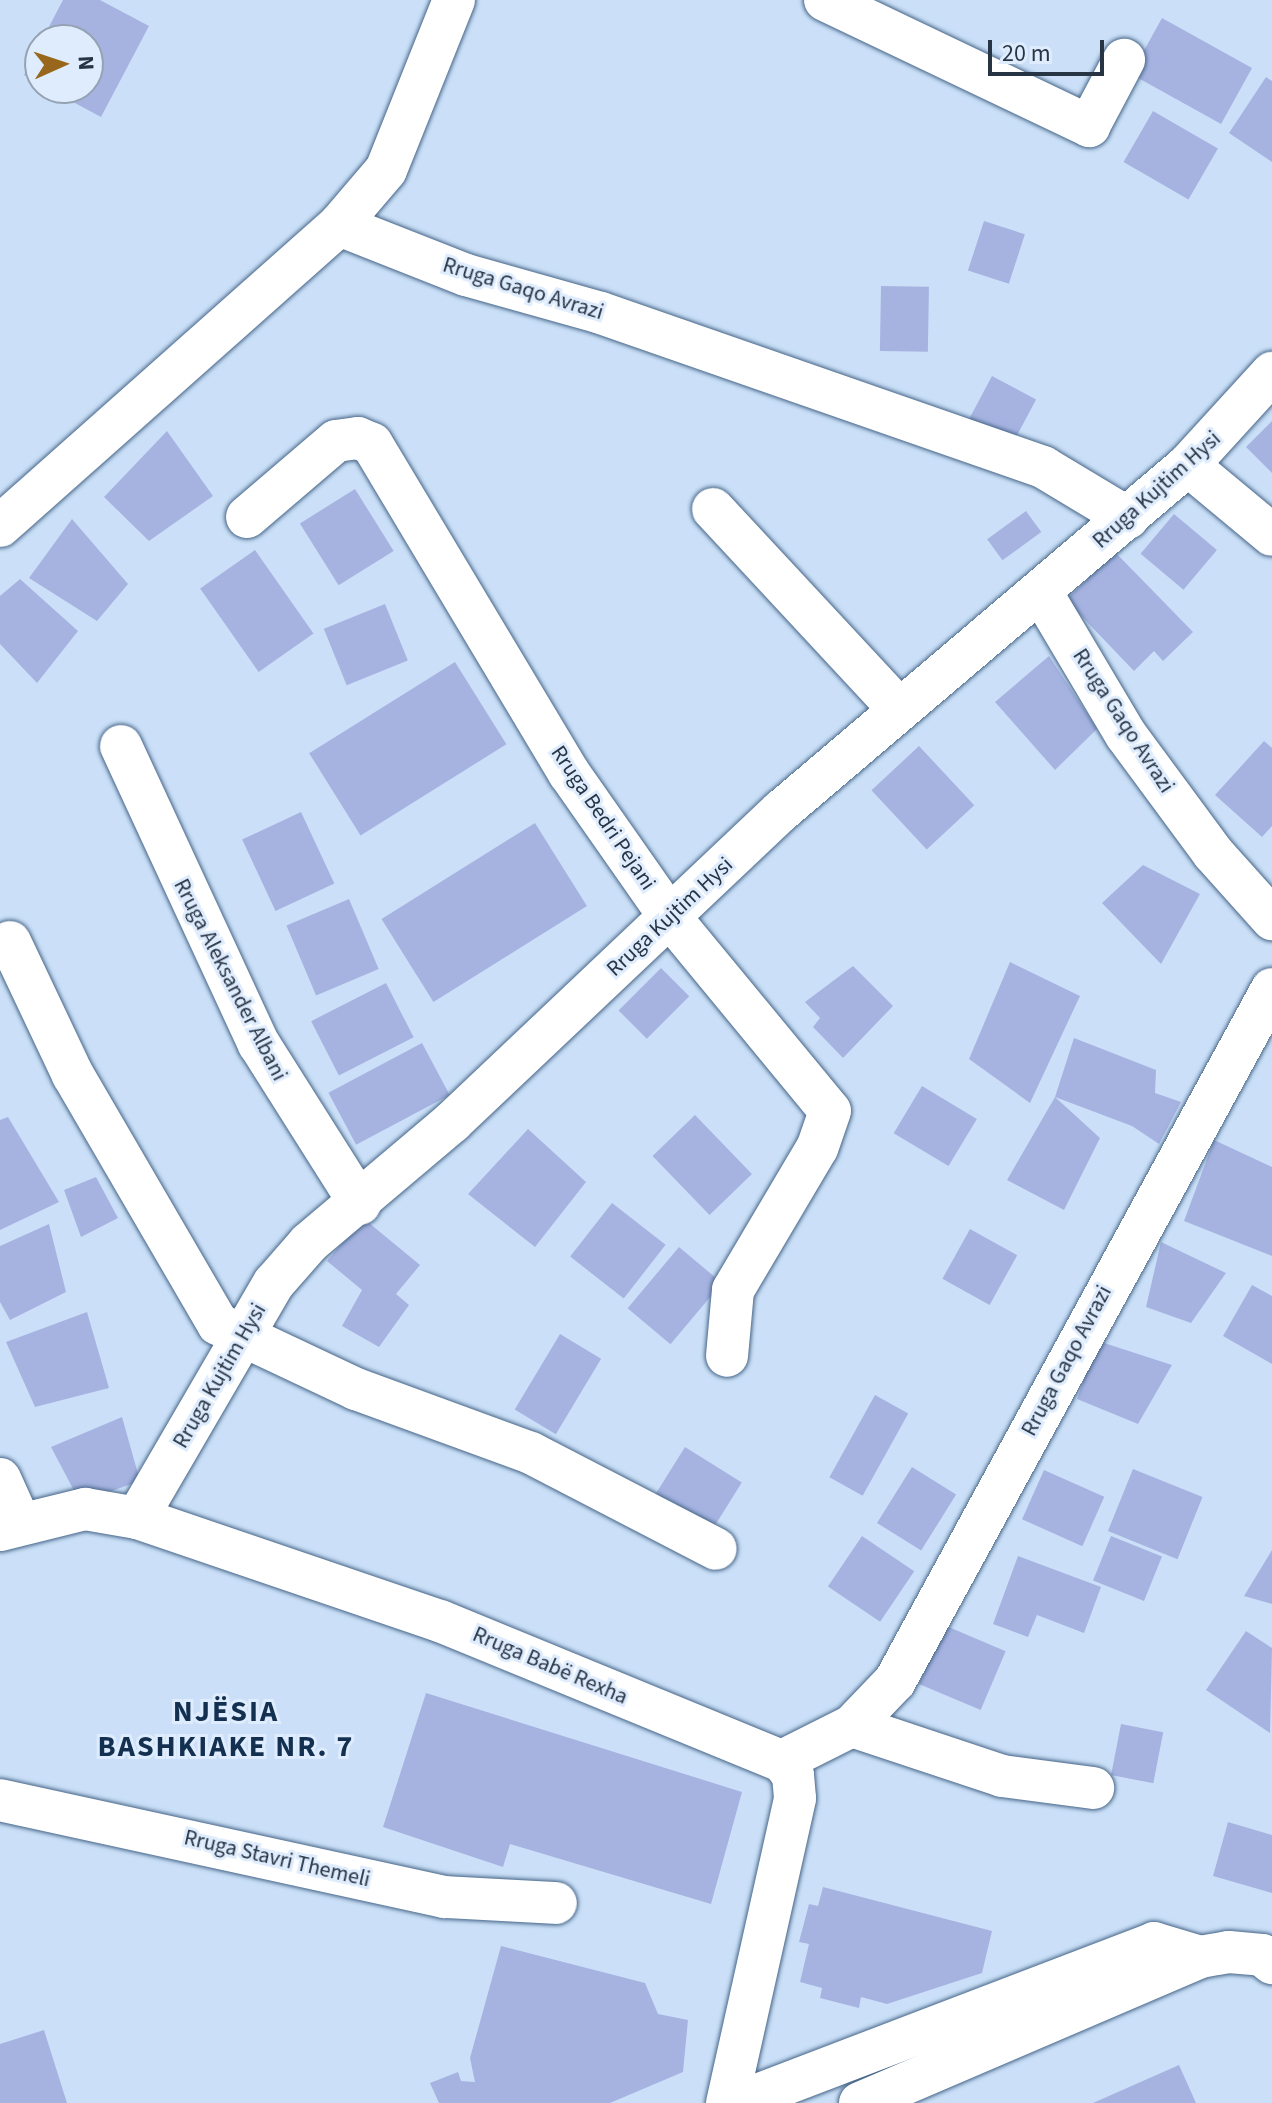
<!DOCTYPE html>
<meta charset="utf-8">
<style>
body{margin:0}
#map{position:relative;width:1272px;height:2103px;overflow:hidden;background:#cbe0f8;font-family:"Source Sans 3",sans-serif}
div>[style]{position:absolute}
.building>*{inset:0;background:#a6b3e1;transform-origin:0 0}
.roads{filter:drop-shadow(0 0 2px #466588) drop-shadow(0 0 2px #466588)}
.minor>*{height:42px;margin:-21px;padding:0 21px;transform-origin:21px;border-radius:21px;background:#fff}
span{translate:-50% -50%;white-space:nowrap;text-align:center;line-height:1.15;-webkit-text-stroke:6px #deecfd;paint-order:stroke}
.street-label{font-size:22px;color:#273444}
.district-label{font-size:30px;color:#133050;font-weight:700;letter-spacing:2px}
.north{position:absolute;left:24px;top:24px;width:80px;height:80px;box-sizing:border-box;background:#deecfd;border:2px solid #95a2b3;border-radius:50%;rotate:87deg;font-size:22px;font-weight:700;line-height:32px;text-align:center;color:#273444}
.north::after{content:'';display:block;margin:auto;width:28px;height:36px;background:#99671b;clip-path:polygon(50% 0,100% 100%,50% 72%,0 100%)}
.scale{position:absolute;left:988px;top:40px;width:116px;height:36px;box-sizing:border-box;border:4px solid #273444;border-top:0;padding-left:10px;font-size:24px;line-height:28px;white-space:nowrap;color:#273444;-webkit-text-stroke:6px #deecfd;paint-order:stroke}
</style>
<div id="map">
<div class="building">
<i style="clip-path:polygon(63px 0,100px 0,149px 26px,101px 117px,47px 88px,88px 88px,88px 40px,42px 40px)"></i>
<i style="left:1162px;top:18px;width:103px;height:64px;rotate:29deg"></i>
<i style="clip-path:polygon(40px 45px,40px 84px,24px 75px)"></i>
<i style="clip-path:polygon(1266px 77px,1272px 81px,1272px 162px,1229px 133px)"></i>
<i style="left:1153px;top:111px;width:75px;height:59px;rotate:30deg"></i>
<i style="left:984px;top:221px;width:43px;height:52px;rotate:18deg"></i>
<i style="left:881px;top:286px;width:48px;height:65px;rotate:1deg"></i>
<i style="left:992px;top:376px;width:50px;height:51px;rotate:28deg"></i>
<i style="clip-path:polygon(1272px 421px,1272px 473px,1246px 447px)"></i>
<i style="clip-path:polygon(167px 431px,213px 496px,149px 541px,104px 497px)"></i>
<i style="left:355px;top:489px;width:73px;height:65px;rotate:58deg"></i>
<i style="left:1026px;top:511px;width:26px;height:48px;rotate:54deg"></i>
<i style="left:1174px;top:514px;width:56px;height:52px;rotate:40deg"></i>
<i style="clip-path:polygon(72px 519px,128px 584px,97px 621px,29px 578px)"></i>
<i style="left:255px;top:550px;width:102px;height:67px;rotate:55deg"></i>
<i style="clip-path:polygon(1115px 552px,1193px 632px,1163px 661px,1154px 651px,1134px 671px,1066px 600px)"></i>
<i style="clip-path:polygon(20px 579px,78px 631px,37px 683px,0 644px,0 596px)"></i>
<i style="left:385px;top:604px;width:61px;height:66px;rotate:68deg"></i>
<i style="clip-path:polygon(1049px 656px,1097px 729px,1055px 770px,995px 702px)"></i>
<i style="left:455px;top:662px;width:97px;height:172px;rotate:58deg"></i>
<i style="clip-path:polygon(1264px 741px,1272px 748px,1272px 826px,1262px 837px,1215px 795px)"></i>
<i style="left:919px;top:746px;width:81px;height:65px;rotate:47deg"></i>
<i style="left:301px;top:812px;width:79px;height:65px;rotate:65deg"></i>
<i style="left:535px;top:823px;width:98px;height:181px;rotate:58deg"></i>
<i style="clip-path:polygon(1143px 865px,1200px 894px,1161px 964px,1102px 903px)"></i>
<i style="left:349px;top:899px;width:76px;height:68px;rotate:67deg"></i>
<i style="clip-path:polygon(1010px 962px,1080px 996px,1030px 1103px,969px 1059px)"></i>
<i style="clip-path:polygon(853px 966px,893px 1006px,843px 1058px,813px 1027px,820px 1018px,805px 1002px)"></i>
<i style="left:661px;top:968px;width:40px;height:60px;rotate:45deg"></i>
<i style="left:386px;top:983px;width:61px;height:84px;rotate:63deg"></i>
<i style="clip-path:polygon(1074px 1038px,1156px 1070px,1155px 1093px,1181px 1102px,1159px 1144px,1132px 1126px,1055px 1097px)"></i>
<i style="left:422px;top:1043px;width:59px;height:106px;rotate:62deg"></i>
<i style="left:922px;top:1086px;width:64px;height:55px;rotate:31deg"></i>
<i style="clip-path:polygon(1055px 1097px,1100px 1138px,1064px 1210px,1007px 1180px)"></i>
<i style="left:695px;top:1115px;width:82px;height:59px;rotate:46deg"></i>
<i style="clip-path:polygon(8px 1117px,59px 1202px,0 1230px,0 1120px)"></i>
<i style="clip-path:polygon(528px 1129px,586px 1182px,535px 1247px,468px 1194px)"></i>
<i style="clip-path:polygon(1214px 1140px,1272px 1167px,1272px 1256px,1184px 1221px)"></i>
<i style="clip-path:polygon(96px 1177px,118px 1218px,81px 1237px,64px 1190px)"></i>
<i style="left:612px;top:1203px;width:68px;height:68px;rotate:38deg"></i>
<i style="clip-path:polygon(363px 1218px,420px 1265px,396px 1294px,409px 1305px,379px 1347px,342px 1326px,362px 1290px,327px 1261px)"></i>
<i style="clip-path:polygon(49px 1224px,66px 1292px,10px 1320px,0 1302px,0 1246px)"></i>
<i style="left:970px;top:1229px;width:54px;height:57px;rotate:29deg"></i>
<i style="clip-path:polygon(1161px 1242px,1226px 1273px,1191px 1323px,1146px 1307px)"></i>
<i style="left:679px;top:1247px;width:56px;height:80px;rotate:40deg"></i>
<i style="clip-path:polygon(1252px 1285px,1272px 1296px,1272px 1364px,1223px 1336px)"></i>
<i style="clip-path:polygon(87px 1312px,109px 1388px,35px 1407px,6px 1342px)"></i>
<i style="left:560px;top:1334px;width:48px;height:88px;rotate:31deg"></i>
<i style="clip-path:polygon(1098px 1341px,1172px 1365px,1138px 1424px,1077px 1399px)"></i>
<i style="left:875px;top:1395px;width:38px;height:94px;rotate:29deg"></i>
<i style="clip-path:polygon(122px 1417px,140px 1481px,80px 1502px,51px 1447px)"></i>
<i style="left:685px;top:1447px;width:67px;height:56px;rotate:32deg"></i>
<i style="left:912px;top:1467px;width:52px;height:66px;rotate:32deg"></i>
<i style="left:1133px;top:1469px;width:75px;height:67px;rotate:22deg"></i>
<i style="left:1044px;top:1470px;width:66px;height:54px;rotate:24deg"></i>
<i style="left:862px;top:1536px;width:63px;height:61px;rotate:34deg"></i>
<i style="left:1111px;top:1536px;width:55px;height:48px;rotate:22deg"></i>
<i style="clip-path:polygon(1272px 1550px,1272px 1604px,1244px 1596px)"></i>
<i style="clip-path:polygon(1018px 1556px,1101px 1587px,1084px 1633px,1037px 1615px,1028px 1637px,993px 1624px)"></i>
<i style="left:944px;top:1625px;width:67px;height:64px;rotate:23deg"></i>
<i style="clip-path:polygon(1246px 1631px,1272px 1648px,1270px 1733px,1206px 1690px)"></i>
<i style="clip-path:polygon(426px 1693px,742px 1792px,711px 1904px,510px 1844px,503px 1867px,383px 1827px)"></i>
<i style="left:1121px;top:1724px;width:43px;height:52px;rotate:11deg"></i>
<i style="clip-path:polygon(1228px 1822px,1272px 1835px,1272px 1893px,1213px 1876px)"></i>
<i style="clip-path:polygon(823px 1887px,992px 1931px,982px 1973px,887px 2004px,861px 1997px,859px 2008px,820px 1998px,822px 1988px,800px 1982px,809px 1944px,799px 1942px,809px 1904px,818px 1906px)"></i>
<i style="clip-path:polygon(501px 1946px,645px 1983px,658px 2014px,688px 2020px,683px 2072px,610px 2103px,439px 2103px,430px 2083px,458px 2072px,461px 2081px,475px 2082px,470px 2058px)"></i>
<i style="clip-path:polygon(44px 2030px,67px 2103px,0 2103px,0 2044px)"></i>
<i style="clip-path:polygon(1179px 2065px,1196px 2103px,1093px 2103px)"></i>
</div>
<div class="roads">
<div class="minor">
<i style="left:825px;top:0;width:293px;rotate:25.5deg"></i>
<i style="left:1089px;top:126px;width:75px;rotate:-62.1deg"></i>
<i style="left:339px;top:225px;width:72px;rotate:-49.5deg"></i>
<i style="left:386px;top:170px;width:183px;rotate:-68.2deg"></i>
<i style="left:1188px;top:465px;width:109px;rotate:39.8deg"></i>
<i style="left:713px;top:509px;width:273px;rotate:47.1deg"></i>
<i style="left:247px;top:517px;width:117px;rotate:-40.5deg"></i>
<i style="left:336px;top:441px;width:22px;rotate:-8deg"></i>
<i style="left:358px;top:438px;width:15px;rotate:23deg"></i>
<i style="left:372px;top:444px;width:383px;rotate:59.1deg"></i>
<i style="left:569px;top:773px;width:176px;rotate:55deg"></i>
<i style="left:670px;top:917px;width:251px;rotate:50.5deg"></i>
<i style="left:830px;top:1111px;width:39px;rotate:109deg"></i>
<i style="left:817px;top:1148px;width:165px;rotate:120.6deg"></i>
<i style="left:733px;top:1290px;width:66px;rotate:95.2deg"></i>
<i style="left:0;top:526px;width:453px;rotate:-41.6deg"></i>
<i style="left:339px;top:225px;width:136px;rotate:21.5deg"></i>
<i style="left:466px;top:275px;width:140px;rotate:15.7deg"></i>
<i style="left:601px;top:313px;width:468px;rotate:19.2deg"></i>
<i style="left:1043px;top:467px;width:99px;rotate:31deg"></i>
<i style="left:1041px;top:592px;width:166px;rotate:59.3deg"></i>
<i style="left:1126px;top:735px;width:147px;rotate:53.6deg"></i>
<i style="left:1213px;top:853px;width:89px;rotate:48.2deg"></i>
<i style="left:121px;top:746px;width:328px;rotate:65.2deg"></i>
<i style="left:259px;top:1044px;width:189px;rotate:57.7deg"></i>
<i style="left:10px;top:942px;width:147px;rotate:64.7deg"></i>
<i style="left:73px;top:1075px;width:288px;rotate:59.8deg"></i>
<i style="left:218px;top:1324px;width:153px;rotate:25.2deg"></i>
<i style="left:356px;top:1389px;width:186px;rotate:20.1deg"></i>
<i style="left:531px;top:1453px;width:208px;rotate:27.4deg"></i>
<i style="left:0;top:1479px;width:46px;rotate:65.7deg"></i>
<i style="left:137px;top:1518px;width:272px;rotate:-59.8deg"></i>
<i style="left:274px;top:1283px;width:53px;rotate:-48.8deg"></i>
<i style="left:309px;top:1243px;width:187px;rotate:-40.2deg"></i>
<i style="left:452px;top:1122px;width:453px;rotate:-43.4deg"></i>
<i style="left:781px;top:811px;width:534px;rotate:-40.37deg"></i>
<i style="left:1188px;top:465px;width:125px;rotate:-47.6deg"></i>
<i style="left:0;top:1530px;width:88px;rotate:-13.9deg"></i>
<i style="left:85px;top:1509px;width:53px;rotate:9.8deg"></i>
<i style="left:137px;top:1518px;width:320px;rotate:18.8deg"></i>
<i style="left:440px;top:1621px;width:370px;rotate:22.3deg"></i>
<i style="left:852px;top:1726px;width:158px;rotate:18.4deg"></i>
<i style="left:1002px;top:1776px;width:92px;rotate:7.5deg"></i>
<i style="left:782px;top:1761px;width:78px;rotate:-26.6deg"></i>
<i style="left:852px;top:1726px;width:62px;rotate:-46.3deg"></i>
<i style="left:895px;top:1681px;width:788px;rotate:-61.42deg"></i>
<i style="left:0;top:1800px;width:455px;rotate:12.3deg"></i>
<i style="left:445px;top:1897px;width:111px;rotate:3.1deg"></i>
<i style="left:727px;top:2103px;width:312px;rotate:-77.4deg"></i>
<i style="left:795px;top:1798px;width:23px;rotate:-95deg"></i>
<i style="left:793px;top:1775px;width:18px;rotate:-128deg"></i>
<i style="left:736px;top:2103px;width:448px;rotate:-20.9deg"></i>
<i style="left:1154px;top:1943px;width:48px;rotate:16.9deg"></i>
<i style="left:860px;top:2103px;width:370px;rotate:-23.2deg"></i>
<i style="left:1200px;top:1957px;width:29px;rotate:-10deg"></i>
<i style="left:1229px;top:1952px;width:33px;rotate:5deg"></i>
<i style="left:1262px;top:1955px;width:13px;rotate:39deg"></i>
</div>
</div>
<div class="street-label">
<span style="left:523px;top:289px;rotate:17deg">Rruga Gaqo Avrazi</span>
<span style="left:1157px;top:490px;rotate:-42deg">Rruga Kujtim Hysi</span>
<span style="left:1123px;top:721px;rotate:57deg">Rruga Gaqo Avrazi</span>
<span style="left:603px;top:818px;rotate:56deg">Rruga Bedri Pejani</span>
<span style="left:670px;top:917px;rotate:-43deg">Rruga Kujtim Hysi</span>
<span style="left:230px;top:980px;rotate:63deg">Rruga Aleksander Albani</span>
<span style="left:1067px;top:1361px;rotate:-62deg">Rruga Gaqo Avrazi</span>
<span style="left:220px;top:1376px;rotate:-60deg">Rruga Kujtim Hysi</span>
<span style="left:550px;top:1666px;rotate:23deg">Rruga Babë Rexha</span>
<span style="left:277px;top:1859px;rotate:13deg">Rruga Stavri Themeli</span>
</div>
<div class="district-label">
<span style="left:226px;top:1729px">NJËSIA<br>BASHKIAKE NR. 7</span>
</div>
<div class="north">N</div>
<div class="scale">20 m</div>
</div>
